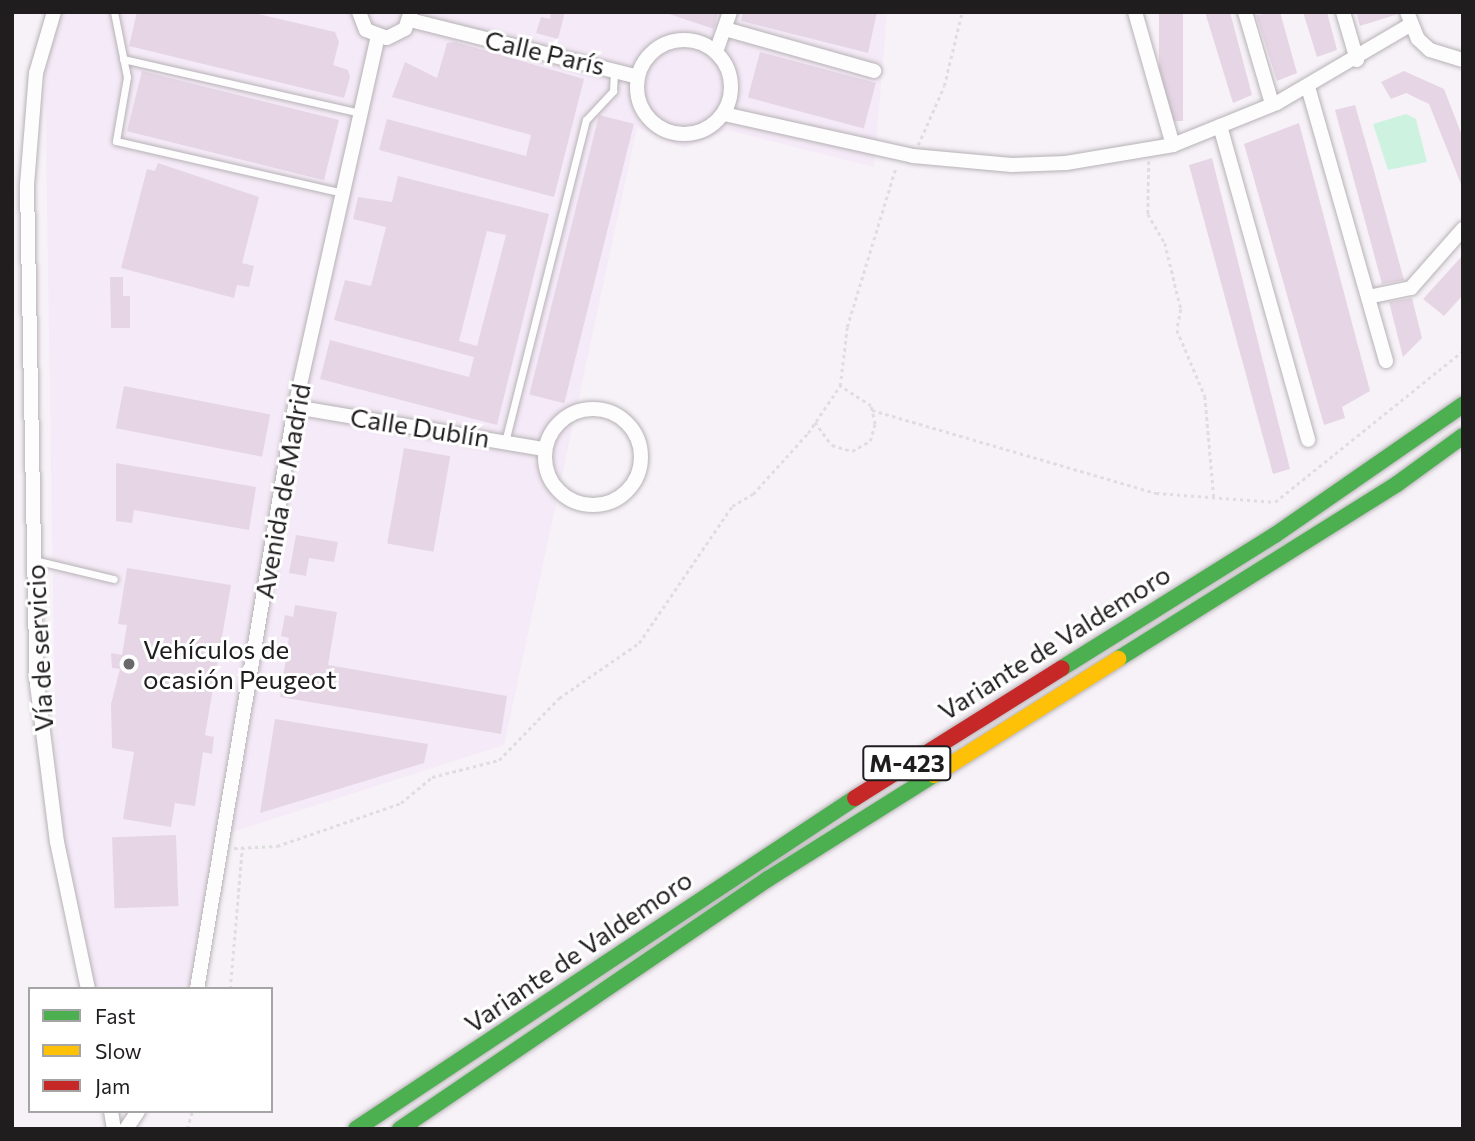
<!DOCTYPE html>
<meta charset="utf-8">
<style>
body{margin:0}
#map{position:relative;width:1475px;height:1141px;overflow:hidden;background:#f7f2f7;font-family:Commissioner,sans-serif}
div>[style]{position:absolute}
.industrial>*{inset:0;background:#f5eaf7}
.green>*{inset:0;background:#cdf3e0}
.building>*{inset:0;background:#e6d6e5;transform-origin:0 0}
.path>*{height:2.5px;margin-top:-1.25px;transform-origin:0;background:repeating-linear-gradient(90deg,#dfdedf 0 3.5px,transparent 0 7px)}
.roads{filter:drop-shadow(0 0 2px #b6b2b6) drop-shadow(0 0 2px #b6b2b6)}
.lane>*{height:7px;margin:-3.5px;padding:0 3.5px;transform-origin:3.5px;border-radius:3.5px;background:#fefdfe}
.street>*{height:14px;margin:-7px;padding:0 7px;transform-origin:7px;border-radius:7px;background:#fefdfe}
.street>.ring{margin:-7px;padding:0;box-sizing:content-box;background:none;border:14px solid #fefdfe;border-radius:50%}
.fast>*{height:16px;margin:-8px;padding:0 8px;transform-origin:8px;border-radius:8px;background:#4caf50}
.slow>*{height:16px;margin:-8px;padding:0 8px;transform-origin:8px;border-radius:8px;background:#ffc107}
.jam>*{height:16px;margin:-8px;padding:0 8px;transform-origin:8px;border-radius:8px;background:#c62828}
.dots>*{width:19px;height:19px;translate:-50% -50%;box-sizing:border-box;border:4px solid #fff;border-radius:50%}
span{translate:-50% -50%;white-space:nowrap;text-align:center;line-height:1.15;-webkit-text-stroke:6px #fff;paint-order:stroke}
.shield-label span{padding:2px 5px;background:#fff;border:2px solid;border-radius:5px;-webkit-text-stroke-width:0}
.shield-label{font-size:24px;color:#201d1f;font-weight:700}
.street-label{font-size:26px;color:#201d1f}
.poi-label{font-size:26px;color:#201d1f}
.left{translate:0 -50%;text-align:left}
.frame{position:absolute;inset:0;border:14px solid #201d1f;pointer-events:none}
.legend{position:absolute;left:28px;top:987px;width:245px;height:126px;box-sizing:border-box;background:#fff;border:2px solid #a6a5a5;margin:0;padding:9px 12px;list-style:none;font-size:21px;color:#201d1f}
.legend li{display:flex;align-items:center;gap:14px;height:35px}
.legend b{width:35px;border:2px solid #a6a5a5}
</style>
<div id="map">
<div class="industrial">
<i style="clip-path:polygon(44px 12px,887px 12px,874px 167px,727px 130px,684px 148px,637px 127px,504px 745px,229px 833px,197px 989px,88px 989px,57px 842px)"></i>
</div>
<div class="green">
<i style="clip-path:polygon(1406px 114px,1416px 119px,1427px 162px,1388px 170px,1373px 124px)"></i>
</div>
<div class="building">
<i style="clip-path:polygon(137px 12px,250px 12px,335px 32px,339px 42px,333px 65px,348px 70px,350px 77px,344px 98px,129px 46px)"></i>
<i style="clip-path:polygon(551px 12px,565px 12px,558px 39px,536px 33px,541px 17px,550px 19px)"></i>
<i style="clip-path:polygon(663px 12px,718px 12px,714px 29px)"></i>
<i style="clip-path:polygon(743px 12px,877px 12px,868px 53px,741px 21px)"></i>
<i style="left:1159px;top:12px;width:24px;height:109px"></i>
<i style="clip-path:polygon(1205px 12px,1230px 12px,1252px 95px,1233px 103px)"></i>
<i style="clip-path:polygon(1280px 12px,1297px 73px,1277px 81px,1256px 15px)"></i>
<i style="clip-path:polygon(1303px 12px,1327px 12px,1337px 50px,1317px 57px)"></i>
<i style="clip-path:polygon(1356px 12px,1397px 12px,1398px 14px,1360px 26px)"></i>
<i style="clip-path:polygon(455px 42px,584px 79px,554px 197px,379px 150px,387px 119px,526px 156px,531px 135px,392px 97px,405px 62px,437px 78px,447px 43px)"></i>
<i style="left:760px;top:52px;width:120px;height:47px;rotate:15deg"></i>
<i style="left:142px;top:71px;width:203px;height:62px;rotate:14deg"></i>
<i style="clip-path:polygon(1404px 71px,1444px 89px,1463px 138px,1463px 189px,1429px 104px,1406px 93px,1391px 99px,1381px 82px)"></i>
<i style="clip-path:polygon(1355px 105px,1374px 171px,1404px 280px,1382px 284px,1335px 110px)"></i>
<i style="left:599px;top:115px;width:36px;height:288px;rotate:14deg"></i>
<i style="clip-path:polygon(1299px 123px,1370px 391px,1342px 407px,1345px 418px,1324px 425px,1244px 144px)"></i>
<i style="clip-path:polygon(1212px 158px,1290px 469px,1273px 474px,1189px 165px)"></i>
<i style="clip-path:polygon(158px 163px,259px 197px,242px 263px,254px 266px,249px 287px,237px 285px,234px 298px,121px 268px,147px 169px,155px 171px)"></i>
<i style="clip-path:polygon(evenodd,398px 176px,549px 214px,497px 425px,320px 379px,330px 340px,469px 377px,474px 357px,334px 320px,345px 280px,371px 286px,386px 227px,353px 219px,358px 197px,392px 202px,398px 176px,487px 231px,506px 235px,477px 346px,459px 341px,487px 231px)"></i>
<i style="clip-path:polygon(1463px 255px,1463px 295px,1444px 316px,1423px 299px)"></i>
<i style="clip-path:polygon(110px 277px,123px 277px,123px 296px,130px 296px,130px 328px,111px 328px)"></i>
<i style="clip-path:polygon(1412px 298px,1422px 338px,1403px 357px,1389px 302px)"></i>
<i style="left:124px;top:386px;width:149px;height:43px;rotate:11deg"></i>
<i style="left:404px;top:448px;width:47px;height:97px;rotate:10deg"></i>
<i style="clip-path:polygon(116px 463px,256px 487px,249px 530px,134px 510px,132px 523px,116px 521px)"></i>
<i style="clip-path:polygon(296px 535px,338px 542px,334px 562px,309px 558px,306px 576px,289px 573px)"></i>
<i style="clip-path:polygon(127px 568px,231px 585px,205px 735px,214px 737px,212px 754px,203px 752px,195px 806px,175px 803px,171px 827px,123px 819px,134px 752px,112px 748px,111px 704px,120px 669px,112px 668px,111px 653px,122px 655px,127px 625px,118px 624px)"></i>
<i style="clip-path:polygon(295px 605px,337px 612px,328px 665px,507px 696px,501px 734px,280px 697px,289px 638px,281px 636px,285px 615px,293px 617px)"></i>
<i style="clip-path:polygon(275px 719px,428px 744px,424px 763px,260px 813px)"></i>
<i style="left:176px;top:835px;width:71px;height:64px;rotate:88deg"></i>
</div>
<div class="path">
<i style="left:918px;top:145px;width:64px;rotate:-66.2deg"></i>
<i style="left:944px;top:86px;width:76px;rotate:-76.3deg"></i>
<i style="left:1149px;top:161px;width:53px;rotate:91.1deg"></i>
<i style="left:1148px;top:214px;width:34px;rotate:60deg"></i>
<i style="left:1165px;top:243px;width:68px;rotate:76.4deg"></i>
<i style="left:1181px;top:309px;width:21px;rotate:101deg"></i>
<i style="left:1177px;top:330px;width:72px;rotate:67deg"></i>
<i style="left:1205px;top:396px;width:101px;rotate:84.9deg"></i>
<i style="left:872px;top:410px;width:296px;rotate:16.3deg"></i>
<i style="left:1156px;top:493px;width:119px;rotate:4.3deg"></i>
<i style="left:1275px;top:502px;width:241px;rotate:-38.8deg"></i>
<i style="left:815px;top:422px;width:29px;rotate:54deg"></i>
<i style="left:832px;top:445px;width:21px;rotate:17deg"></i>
<i style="left:852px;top:451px;width:21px;rotate:-29deg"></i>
<i style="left:870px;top:441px;width:18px;rotate:-74deg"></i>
<i style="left:875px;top:424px;width:18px;rotate:-103deg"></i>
<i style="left:871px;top:406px;width:37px;rotate:-147deg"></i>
<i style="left:234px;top:848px;width:43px;rotate:-2.7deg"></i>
<i style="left:277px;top:846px;width:131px;rotate:-19.1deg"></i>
<i style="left:401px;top:803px;width:40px;rotate:-40deg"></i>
<i style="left:432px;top:777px;width:69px;rotate:-14.2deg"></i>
<i style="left:499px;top:760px;width:86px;rotate:-45.9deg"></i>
<i style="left:559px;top:698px;width:97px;rotate:-34.5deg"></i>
<i style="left:639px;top:643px;width:166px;rotate:-55.8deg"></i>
<i style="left:732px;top:506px;width:24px;rotate:-30deg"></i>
<i style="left:753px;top:494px;width:82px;rotate:-48deg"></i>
<i style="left:808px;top:433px;width:57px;rotate:-55.8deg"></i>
<i style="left:840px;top:386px;width:59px;rotate:-83.2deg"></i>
<i style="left:847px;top:327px;width:167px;rotate:-73deg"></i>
<i style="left:230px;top:989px;width:142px;rotate:-85.1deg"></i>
<i style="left:187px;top:1129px;width:19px;rotate:-74deg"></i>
</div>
<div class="roads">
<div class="lane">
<i style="left:114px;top:12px;width:66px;rotate:78.7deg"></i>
<i style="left:127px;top:77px;width:65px;rotate:99.8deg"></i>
<i style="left:116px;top:141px;width:233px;rotate:12.9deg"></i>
<i style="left:123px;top:59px;width:244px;rotate:12.8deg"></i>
<i style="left:505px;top:442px;width:332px;rotate:-75.9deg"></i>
<i style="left:586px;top:120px;width:40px;rotate:-47deg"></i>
<i style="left:613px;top:91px;width:22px;rotate:-87deg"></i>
<i style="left:34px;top:560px;width:82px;rotate:13.4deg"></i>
</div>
<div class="street">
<i style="left:54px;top:12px;width:64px;rotate:106.4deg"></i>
<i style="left:36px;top:73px;width:112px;rotate:94.6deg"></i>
<i style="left:27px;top:185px;width:499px;rotate:88.9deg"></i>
<i style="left:37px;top:684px;width:159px;rotate:82.8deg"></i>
<i style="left:57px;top:842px;width:150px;rotate:78.1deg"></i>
<i style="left:359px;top:12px;width:19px;rotate:69deg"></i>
<i style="left:366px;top:30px;width:22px;rotate:21deg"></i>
<i style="left:387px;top:38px;width:20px;rotate:-27deg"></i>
<i style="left:405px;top:29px;width:18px;rotate:-71deg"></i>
<i style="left:1135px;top:12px;width:138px;rotate:74.1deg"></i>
<i style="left:1245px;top:12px;width:96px;rotate:73.6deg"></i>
<i style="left:1343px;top:12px;width:50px;rotate:73.7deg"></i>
<i style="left:1407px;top:12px;width:29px;rotate:68deg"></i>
<i style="left:1418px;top:39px;width:16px;rotate:43deg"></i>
<i style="left:1430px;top:50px;width:34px;rotate:17deg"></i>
<i style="left:410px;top:20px;width:235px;rotate:14deg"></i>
<i style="left:725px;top:29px;width:155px;rotate:15.7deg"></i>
<i class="ring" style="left:637px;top:40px;width:80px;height:80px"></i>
<i style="left:716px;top:52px;width:42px;rotate:-70.7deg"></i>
<i style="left:1308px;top:87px;width:285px;rotate:74.1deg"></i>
<i style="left:724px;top:114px;width:194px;rotate:12.5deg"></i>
<i style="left:913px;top:156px;width:99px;rotate:5.2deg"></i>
<i style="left:1012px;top:165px;width:54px;rotate:-2.1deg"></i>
<i style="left:1066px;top:163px;width:109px;rotate:-9.5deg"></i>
<i style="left:1173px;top:145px;width:112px;rotate:-22deg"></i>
<i style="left:1277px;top:103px;width:154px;rotate:-30.4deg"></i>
<i style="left:1220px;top:126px;width:326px;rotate:74.3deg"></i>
<i style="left:1368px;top:297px;width:44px;rotate:-11.8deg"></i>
<i style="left:1411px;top:288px;width:79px;rotate:-48.6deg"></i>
<i style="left:295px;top:407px;width:253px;rotate:9.6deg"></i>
<i class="ring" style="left:545px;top:409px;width:82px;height:82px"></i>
<i style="left:197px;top:989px;width:590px;rotate:-80.44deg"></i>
<i style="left:295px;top:407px;width:379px;rotate:-77.4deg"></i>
<i style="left:111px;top:1111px;width:18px;rotate:81deg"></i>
<i style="left:126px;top:1129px;width:22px;rotate:-56deg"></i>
</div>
<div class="fast">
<i style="left:1118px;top:659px;width:329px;rotate:-32.1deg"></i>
<i style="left:1397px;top:484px;width:82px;rotate:-36deg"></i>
<i style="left:1062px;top:668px;width:251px;rotate:-32deg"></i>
<i style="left:1275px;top:535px;width:229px;rotate:-34.7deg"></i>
<i style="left:356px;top:1129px;width:599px;rotate:-33.56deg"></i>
<i style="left:400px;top:1129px;width:445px;rotate:-34.2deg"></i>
<i style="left:768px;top:879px;width:196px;rotate:-32.1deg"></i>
</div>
<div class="slow">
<i style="left:934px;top:775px;width:218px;rotate:-32.2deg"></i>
</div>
<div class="jam">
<i style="left:855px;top:798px;width:244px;rotate:-32.1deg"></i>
</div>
</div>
<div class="dots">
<i style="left:129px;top:664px;background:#6b686b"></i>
</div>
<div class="shield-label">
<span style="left:907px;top:763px">M-423</span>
</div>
<div class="street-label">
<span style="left:545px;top:52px;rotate:13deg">Calle París</span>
<span style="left:420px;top:427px;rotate:9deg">Calle Dublín</span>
<span style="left:282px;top:491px;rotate:-80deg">Avenida de Madrid</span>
<span style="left:1054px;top:642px;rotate:-32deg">Variante de Valdemoro</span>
<span style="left:39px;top:648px;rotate:-93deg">Vía de servicio</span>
<span style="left:578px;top:951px;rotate:-34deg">Variante de Valdemoro</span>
</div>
<div class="poi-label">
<span class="left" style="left:143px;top:664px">Vehículos de<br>ocasión Peugeot</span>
</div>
<div class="frame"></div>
<ul class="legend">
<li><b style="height:9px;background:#4caf50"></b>Fast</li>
<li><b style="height:9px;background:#ffc107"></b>Slow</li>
<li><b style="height:9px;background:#c62828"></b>Jam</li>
</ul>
</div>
